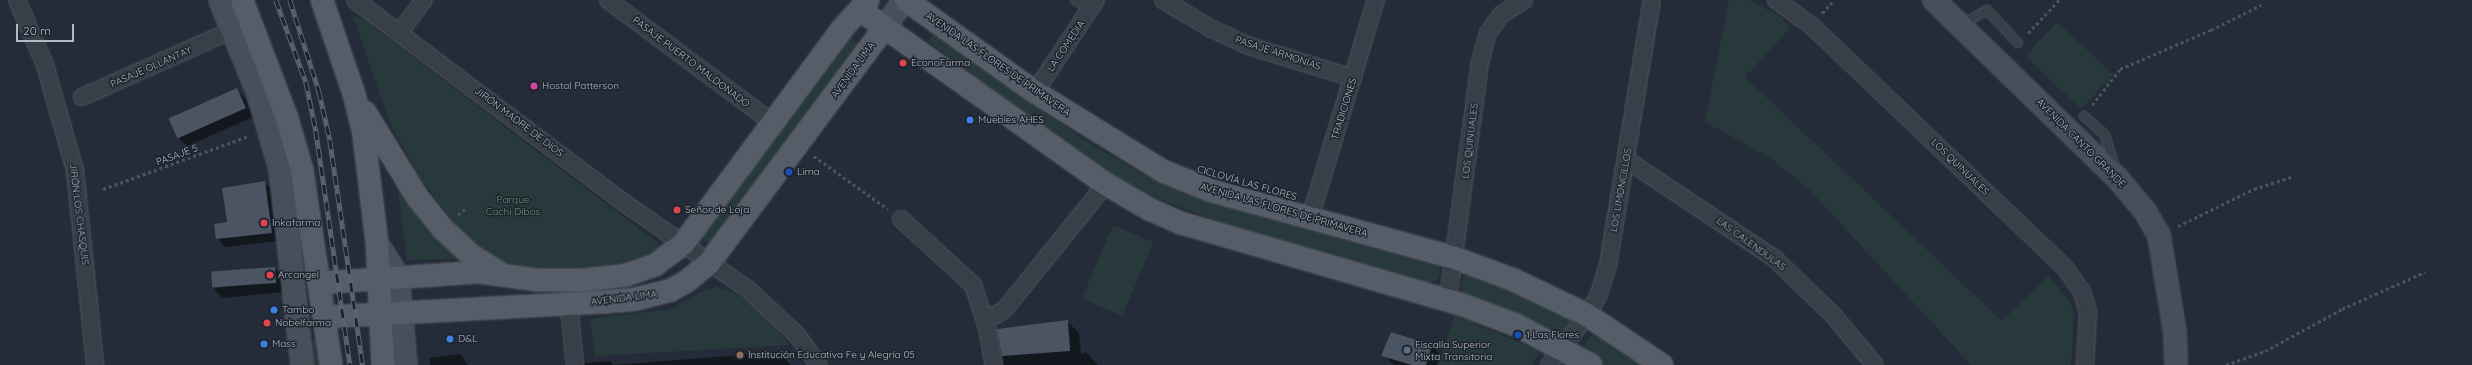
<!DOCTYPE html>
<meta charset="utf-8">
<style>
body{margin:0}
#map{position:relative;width:2472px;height:365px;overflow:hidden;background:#252c39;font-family:Quicksand,sans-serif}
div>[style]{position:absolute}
.green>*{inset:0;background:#28393b;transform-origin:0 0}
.shadow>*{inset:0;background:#0007}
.building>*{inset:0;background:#4b5462;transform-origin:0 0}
.path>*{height:2.5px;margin-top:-1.25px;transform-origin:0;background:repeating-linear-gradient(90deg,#465659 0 3px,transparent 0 6px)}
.roads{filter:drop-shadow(0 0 1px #505761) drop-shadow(0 0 1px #505761)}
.lane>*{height:8px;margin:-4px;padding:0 4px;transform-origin:4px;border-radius:4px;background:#383f49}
.street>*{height:16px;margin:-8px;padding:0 8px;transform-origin:8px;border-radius:8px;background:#383f49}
.secondary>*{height:22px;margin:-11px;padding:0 11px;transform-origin:11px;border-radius:11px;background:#474e5c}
.primary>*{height:22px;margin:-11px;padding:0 11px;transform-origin:11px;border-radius:11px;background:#565d69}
.rail>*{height:4.5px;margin-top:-2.25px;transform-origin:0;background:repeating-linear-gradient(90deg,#1d242e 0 9px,#5a6370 0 18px);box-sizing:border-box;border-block:1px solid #5a6370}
.dots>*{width:11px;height:11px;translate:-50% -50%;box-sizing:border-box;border:2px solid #1d242e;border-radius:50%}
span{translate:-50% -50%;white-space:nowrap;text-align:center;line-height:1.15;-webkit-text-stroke:3px #1d242e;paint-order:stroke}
.street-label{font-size:10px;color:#b3bac5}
.poi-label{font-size:10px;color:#b3bac5}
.left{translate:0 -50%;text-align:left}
.park-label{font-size:10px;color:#6d9477}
.scale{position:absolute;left:16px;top:24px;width:58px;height:18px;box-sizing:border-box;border:2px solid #b3bac5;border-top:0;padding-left:5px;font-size:12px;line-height:14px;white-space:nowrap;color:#b3bac5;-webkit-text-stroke:3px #1d242e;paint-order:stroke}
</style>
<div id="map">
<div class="green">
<i style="clip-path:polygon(1729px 0,1749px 0,1779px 16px,1791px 27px,1745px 77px,2002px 321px,2048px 276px,2069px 301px,2074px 313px,2071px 365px,1971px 365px,1808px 188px,1769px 157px,1705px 122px)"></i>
<i style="clip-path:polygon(353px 16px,364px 20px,662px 246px,644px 256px,621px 263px,568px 271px,516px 268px,495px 260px,467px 240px,421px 179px,390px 123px)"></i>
<i style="left:2057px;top:22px;width:77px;height:47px;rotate:43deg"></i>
<i style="clip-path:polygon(933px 33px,1084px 140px,1150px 178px,1246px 213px,1437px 266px,1440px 273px,1437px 280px,1428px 283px,1237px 228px,1140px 192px,1075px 151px,975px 77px,929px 42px)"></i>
<i style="clip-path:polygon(849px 37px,860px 44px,711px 244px,703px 241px,700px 236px)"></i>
<i style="clip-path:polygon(396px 177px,439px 239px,458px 259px,407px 260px)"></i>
<i style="left:1113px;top:225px;width:44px;height:80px;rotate:23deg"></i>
<i style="clip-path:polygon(1466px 273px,1472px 273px,1570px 316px,1569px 322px,1561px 334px,1552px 333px,1464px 293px,1460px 286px)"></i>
<i style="clip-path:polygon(716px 287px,731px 291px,754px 305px,774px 324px,789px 345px,595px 356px,590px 319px,672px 309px,698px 293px)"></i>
<i style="clip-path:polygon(1455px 315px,1499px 334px,1540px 351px,1532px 365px,1438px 365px)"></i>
<i style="clip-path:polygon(1595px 331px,1644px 365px,1603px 365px,1586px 353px,1582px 349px)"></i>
<i style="clip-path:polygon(317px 333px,324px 365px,310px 365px,310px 346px)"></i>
</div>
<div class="shadow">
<i style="clip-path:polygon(236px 90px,245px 98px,253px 117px,187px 146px,178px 138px)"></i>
<i style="clip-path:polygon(265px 183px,273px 191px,280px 241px,225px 247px,217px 238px)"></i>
<i style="clip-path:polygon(274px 268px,283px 276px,284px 292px,222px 298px,214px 289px)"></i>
<i style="clip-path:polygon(1067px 321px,1079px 333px,1081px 354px,1086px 352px,1098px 365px,1004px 365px,998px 329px)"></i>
<i style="clip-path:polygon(1432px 346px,1440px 354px,1437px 365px,1395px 365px,1383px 355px)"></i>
<i style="clip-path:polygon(779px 352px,791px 365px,585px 365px,585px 363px,610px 361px,613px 365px)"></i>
<i style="clip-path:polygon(460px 354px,468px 365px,430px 365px,429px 358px)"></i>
</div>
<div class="building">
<i style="left:237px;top:88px;width:22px;height:75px;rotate:66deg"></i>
<i style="clip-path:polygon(265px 181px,272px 233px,216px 239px,214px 224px,227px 222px,222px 188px)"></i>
<i style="left:275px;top:267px;width:16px;height:64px;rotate:86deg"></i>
<i style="clip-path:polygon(1068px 320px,1070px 351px,1002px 356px,997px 329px)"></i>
<i style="clip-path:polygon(1391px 332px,1432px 345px,1426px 365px,1412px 365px,1381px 356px)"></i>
</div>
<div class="path">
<i style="left:1822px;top:13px;width:18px;rotate:-47deg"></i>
<i style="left:2028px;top:33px;width:45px;rotate:-46.8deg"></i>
<i style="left:2092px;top:105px;width:46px;rotate:-52.1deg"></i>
<i style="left:2120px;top:69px;width:99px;rotate:-23.2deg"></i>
<i style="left:2211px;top:30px;width:56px;rotate:-26.6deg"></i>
<i style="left:814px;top:156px;width:91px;rotate:35.6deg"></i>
<i style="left:103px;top:189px;width:155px;rotate:-20deg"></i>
<i style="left:458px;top:215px;width:9px;rotate:-41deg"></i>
<i style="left:2178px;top:226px;width:85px;rotate:-26deg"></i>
<i style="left:2254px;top:189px;width:39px;rotate:-18deg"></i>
<i style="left:2226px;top:365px;width:41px;rotate:-19.7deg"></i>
<i style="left:2265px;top:351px;width:88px;rotate:-28.6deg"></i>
<i style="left:2342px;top:309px;width:91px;rotate:-24deg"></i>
</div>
<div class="roads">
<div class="lane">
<i style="left:1075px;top:0;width:17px;rotate:31deg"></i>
<i style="left:1962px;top:24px;width:29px;rotate:-29deg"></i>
<i style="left:1987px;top:10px;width:45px;rotate:46.8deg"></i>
<i style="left:2084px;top:116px;width:28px;rotate:42deg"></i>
<i style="left:2105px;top:135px;width:34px;rotate:73deg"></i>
</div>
<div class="street">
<i style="left:17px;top:0;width:71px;rotate:66.7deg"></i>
<i style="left:45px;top:65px;width:109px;rotate:74.1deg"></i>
<i style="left:75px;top:170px;width:196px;rotate:84.1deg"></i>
<i style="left:355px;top:0;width:327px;rotate:37deg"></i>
<i style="left:616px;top:197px;width:162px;rotate:35deg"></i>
<i style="left:749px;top:290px;width:66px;rotate:43.2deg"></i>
<i style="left:797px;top:335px;width:37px;rotate:54deg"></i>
<i style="left:608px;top:0;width:206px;rotate:36.7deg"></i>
<i style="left:1163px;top:0;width:57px;rotate:30.6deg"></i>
<i style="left:1212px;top:29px;width:41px;rotate:24.7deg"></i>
<i style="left:1249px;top:46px;width:109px;rotate:17.1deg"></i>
<i style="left:1776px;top:0;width:46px;rotate:36.1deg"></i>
<i style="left:1813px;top:27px;width:350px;rotate:43.7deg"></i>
<i style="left:2066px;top:269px;width:28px;rotate:55deg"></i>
<i style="left:2082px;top:292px;width:21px;rotate:73deg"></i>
<i style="left:2088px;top:312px;width:53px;rotate:93.2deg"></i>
<i style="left:399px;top:33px;width:41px;rotate:-52.9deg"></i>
<i style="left:1035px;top:92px;width:110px;rotate:-56.5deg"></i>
<i style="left:82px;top:97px;width:150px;rotate:-24deg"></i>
<i style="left:1627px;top:160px;width:177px;rotate:33.7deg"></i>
<i style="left:1774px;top:258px;width:82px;rotate:44deg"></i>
<i style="left:1833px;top:315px;width:65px;rotate:50deg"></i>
<i style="left:1310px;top:218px;width:228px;rotate:-73.2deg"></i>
<i style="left:901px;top:219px;width:98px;rotate:42.5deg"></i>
<i style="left:973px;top:285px;width:44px;rotate:71.6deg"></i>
<i style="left:987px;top:327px;width:39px;rotate:80deg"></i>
<i style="left:1448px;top:299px;width:239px;rotate:-82.3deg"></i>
<i style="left:1480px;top:62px;width:30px;rotate:-75deg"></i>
<i style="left:1488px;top:33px;width:24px;rotate:-54deg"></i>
<i style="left:1502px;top:14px;width:26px;rotate:-32deg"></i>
<i style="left:569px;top:304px;width:61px;rotate:84.4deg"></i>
<i style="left:984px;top:318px;width:12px;rotate:-14deg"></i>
<i style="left:996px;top:315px;width:11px;rotate:-34deg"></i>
<i style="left:1005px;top:309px;width:161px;rotate:-51.1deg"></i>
<i style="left:1549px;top:365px;width:63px;rotate:-52.8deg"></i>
<i style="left:1587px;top:315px;width:24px;rotate:-60deg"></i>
<i style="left:1599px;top:294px;width:30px;rotate:-73deg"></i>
<i style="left:1608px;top:265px;width:269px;rotate:-80.6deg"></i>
</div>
<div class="secondary">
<i style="left:220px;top:0;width:97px;rotate:67.7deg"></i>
<i style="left:257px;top:90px;width:81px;rotate:73.6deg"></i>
<i style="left:280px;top:168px;width:198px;rotate:83.6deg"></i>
<i style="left:1934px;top:0;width:257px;rotate:44.2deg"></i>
<i style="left:2118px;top:179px;width:42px;rotate:49.8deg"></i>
<i style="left:2145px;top:211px;width:28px;rotate:60deg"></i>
<i style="left:2159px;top:235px;width:99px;rotate:80.7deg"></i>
<i style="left:2175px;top:333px;width:32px;rotate:88deg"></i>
<i style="left:885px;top:27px;width:33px;rotate:-55deg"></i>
<i style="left:377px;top:243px;width:39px;rotate:58deg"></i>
<i style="left:398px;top:276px;width:89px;rotate:84.9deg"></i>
</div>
<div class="primary">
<i style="left:242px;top:0;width:126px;rotate:69.1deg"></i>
<i style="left:287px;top:118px;width:54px;rotate:73.9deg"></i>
<i style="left:302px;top:170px;width:197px;rotate:81.5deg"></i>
<i style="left:322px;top:0;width:99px;rotate:71.2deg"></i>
<i style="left:354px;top:94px;width:36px;rotate:76deg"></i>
<i style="left:363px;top:129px;width:115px;rotate:83deg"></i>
<i style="left:377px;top:243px;width:122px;rotate:87.2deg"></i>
<i style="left:906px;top:0;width:158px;rotate:35.5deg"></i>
<i style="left:1035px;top:92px;width:150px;rotate:31.7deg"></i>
<i style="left:1163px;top:171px;width:53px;rotate:22.2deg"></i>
<i style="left:1212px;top:191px;width:252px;rotate:15.4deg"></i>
<i style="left:1455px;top:258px;width:63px;rotate:20.4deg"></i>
<i style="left:1514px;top:280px;width:81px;rotate:25.6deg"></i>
<i style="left:1587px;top:315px;width:90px;rotate:33.7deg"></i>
<i style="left:860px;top:10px;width:301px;rotate:35.3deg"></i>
<i style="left:1106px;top:184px;width:50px;rotate:30.2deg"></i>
<i style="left:1149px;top:209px;width:35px;rotate:24deg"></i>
<i style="left:1181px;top:223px;width:291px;rotate:16.2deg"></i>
<i style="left:1460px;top:304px;width:60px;rotate:20.6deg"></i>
<i style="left:1516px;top:325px;width:85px;rotate:28.1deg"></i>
<i style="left:365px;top:112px;width:101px;rotate:58.4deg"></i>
<i style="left:418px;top:198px;width:40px;rotate:51deg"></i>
<i style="left:443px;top:229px;width:38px;rotate:43deg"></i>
<i style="left:471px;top:255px;width:32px;rotate:32deg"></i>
<i style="left:319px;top:283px;width:160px;rotate:-3.9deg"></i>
<i style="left:479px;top:272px;width:59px;rotate:7.9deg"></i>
<i style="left:537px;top:280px;width:46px"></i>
<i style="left:583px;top:280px;width:43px;rotate:-6.6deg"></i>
<i style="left:626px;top:275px;width:31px;rotate:-19deg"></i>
<i style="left:655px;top:265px;width:35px;rotate:-37deg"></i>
<i style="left:683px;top:244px;width:267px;rotate:-53.5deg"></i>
<i style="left:842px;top:29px;width:39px;rotate:-48deg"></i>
<i style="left:325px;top:317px;width:279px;rotate:-3.1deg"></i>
<i style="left:604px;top:302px;width:32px;rotate:-5deg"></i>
<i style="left:636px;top:299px;width:36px;rotate:-14deg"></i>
<i style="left:671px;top:290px;width:18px;rotate:-29deg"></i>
<i style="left:687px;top:281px;width:28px;rotate:-39deg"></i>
<i style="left:709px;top:263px;width:294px;rotate:-53.3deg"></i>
</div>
</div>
<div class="rail">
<i style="left:276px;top:0;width:87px;rotate:69.9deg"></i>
<i style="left:306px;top:82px;width:50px;rotate:78.5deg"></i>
<i style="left:316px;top:131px;width:236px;rotate:81.7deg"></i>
<i style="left:290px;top:0;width:96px;rotate:72.3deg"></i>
<i style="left:319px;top:91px;width:50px;rotate:77.3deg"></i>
<i style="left:330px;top:140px;width:227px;rotate:81.7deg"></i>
</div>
<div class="dots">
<i style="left:903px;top:63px;background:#e0444e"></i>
<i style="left:534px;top:86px;background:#d1479c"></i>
<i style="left:970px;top:120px;background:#3f7fe0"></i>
<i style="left:789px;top:172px;background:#1a4fb4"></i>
<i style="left:677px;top:210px;background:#e0444e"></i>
<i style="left:264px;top:223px;background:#e0444e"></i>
<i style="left:270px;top:275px;background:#e0444e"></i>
<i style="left:274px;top:310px;background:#3f7fe0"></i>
<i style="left:267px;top:323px;background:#e0444e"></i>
<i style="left:1518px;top:335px;background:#1a4fb4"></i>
<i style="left:450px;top:339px;background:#3f7fe0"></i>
<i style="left:264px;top:344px;background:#3f7fe0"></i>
<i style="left:1407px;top:350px;background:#5c6f8a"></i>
<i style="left:740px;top:355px;background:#8d6e63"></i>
</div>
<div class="street-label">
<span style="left:1066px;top:46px;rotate:-56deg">LA COMEDIA</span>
<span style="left:1278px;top:53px;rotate:18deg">PASAJE ARMONÍAS</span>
<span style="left:691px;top:62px;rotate:37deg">PASAJE PUERTO MALDONADO</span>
<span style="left:998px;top:64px;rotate:35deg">AVENIDA LAS FLORES DE PRIMAVERA</span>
<span style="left:151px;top:67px;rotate:-24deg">PASAJE OLLANTAY</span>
<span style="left:853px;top:70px;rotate:-54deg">AVENIDA LIMA</span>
<span style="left:1344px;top:109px;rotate:-73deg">TRADICIONES</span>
<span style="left:519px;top:122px;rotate:37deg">JIRÓN MADRE DE DIOS</span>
<span style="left:1470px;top:141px;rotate:-83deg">LOS QUINUALES</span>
<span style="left:2081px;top:143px;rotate:45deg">AVENIDA CANTO GRANDE</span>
<span style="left:177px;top:155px;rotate:-20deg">PASAJE 5</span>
<span style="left:1960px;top:167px;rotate:44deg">LOS QUINUALES</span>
<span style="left:1247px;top:183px;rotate:16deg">CICLOVÍA LAS FLORES</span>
<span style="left:1621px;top:190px;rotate:-80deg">LOS LIMONCILLOS</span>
<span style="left:1284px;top:210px;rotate:16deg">AVENIDA LAS FLORES DE PRIMAVERA</span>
<span style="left:79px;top:214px;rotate:83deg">JIRÓN LOS CHASQUIS</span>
<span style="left:1751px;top:244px;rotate:36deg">LAS CALENDULAS</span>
<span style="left:624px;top:298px;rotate:-7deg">AVENIDA LIMA</span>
</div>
<div class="poi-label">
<span class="left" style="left:911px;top:63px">EconoFarma</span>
<span class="left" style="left:542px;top:86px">Hostal Patterson</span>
<span class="left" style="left:978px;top:120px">Muebles AHES</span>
<span class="left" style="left:797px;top:172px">Lima</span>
<span class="left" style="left:685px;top:210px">Señor de Loja</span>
<span class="left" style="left:272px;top:223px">Inkafarma</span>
<span class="left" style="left:278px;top:275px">Arcangel</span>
<span class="left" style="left:282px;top:310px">Tambo</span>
<span class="left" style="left:275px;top:323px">Nobelfarma</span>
<span class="left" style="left:1526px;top:335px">1 Las Flores</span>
<span class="left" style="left:458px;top:339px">D&amp;L</span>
<span class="left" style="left:272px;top:344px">Mass</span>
<span class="left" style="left:1415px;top:350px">Fiscalía Superior<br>Mixta Transitoria</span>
<span class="left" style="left:748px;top:355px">Institución Educativa Fe y Alegría 05</span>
</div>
<div class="park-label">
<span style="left:513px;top:205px">Parque<br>Cachi Dibos</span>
</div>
<div class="scale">20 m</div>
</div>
